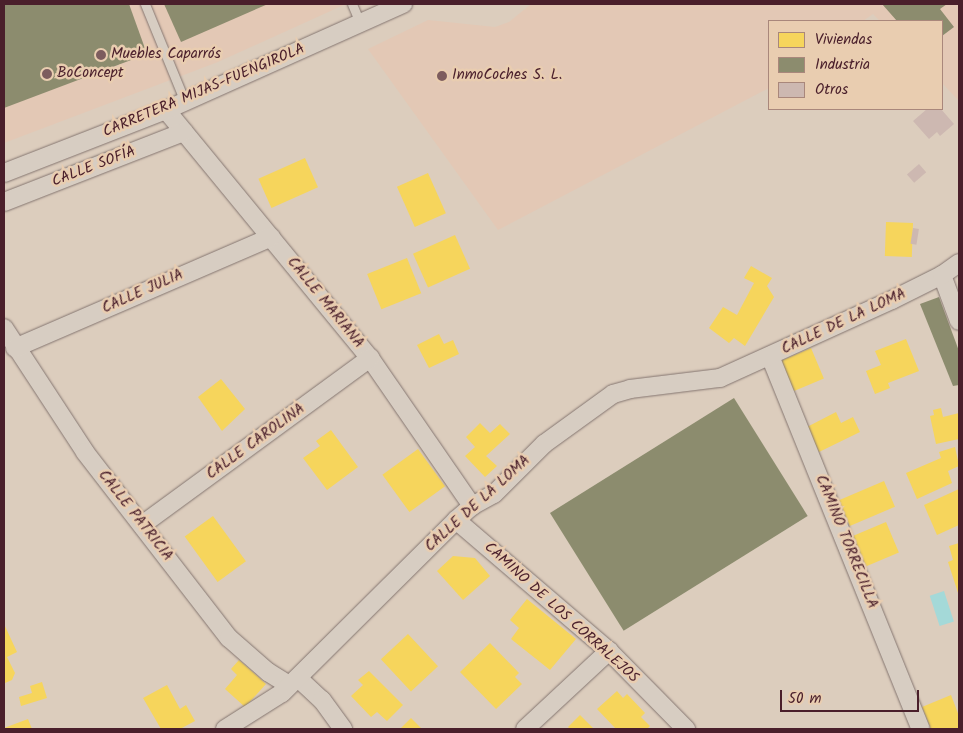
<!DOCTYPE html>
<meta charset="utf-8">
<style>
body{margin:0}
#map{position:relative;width:963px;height:733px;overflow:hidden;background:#dccdbd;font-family:Kalam,sans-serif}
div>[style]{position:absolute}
.built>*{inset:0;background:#e3c8b5}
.water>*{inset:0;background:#a4d9d8;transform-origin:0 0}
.homes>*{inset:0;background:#f6d55c;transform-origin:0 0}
.industry>*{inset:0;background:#8c8c6e;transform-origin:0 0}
.building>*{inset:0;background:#cdb8b1;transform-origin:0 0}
.roads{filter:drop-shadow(0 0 1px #847570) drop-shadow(0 0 1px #847570)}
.lane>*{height:9px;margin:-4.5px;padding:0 4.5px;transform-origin:4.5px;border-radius:4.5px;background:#d7cdc2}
.street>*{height:18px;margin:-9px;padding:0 9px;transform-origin:9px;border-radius:9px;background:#d7cdc2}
.dots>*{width:14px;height:14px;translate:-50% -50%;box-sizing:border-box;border:2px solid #e9cdb0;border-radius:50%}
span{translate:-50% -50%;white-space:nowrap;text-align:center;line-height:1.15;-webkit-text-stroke:5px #e9cdb0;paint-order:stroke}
.poi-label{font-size:15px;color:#4a1f2b}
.left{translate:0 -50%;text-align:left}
.street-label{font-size:15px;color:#4a1f2b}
.frame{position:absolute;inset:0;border:5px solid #4a1f2b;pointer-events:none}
.legend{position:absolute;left:768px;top:20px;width:175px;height:90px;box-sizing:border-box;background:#e9cdb0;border:1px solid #a9877b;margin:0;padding:6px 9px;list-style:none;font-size:15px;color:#4a1f2b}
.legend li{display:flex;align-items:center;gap:10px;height:25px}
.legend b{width:25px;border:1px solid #a9877b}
.scale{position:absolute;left:780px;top:690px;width:139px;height:22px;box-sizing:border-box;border:2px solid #4a1f2b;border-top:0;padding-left:6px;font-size:15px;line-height:18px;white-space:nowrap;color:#4a1f2b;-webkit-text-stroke:4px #e9cdb0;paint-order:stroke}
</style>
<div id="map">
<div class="built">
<i style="clip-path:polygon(4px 4px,346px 4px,218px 62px,4px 143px)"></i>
<i style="clip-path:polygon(531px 4px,959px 4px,959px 101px,942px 83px,942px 21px,880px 21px,873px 14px,863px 21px,769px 21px,769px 88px,498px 230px,368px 49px,428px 20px,495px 27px,509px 22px)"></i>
</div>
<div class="water">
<i style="left:944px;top:591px;width:32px;height:15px;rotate:72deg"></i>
</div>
<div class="homes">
<i style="left:305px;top:158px;width:32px;height:51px;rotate:66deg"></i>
<i style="left:428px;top:173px;width:44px;height:34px;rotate:66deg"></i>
<i style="left:886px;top:222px;width:27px;height:34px;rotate:2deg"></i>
<i style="left:455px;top:235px;width:37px;height:46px;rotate:66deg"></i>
<i style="left:407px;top:258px;width:38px;height:43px;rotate:68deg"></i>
<i style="clip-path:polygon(751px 266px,772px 278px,767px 286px,774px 297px,745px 346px,734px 338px,729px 343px,709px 328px,723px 307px,737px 315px,754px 283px,744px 278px)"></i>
<i style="clip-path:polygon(439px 334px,444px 344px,453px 340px,459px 354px,429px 368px,417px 345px)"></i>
<i style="clip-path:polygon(906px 339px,919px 371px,888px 383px,890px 388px,875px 394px,866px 371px,881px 365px,875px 351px)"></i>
<i style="left:811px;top:348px;width:33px;height:35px;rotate:67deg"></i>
<i style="clip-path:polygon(221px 379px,245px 409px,222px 431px,198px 397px)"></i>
<i style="clip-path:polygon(941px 408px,943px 417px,959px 413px,959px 439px,936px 444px,930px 416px,934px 415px,933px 410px)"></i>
<i style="clip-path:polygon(836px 412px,841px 423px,853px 417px,860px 432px,819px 452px,807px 427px)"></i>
<i style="clip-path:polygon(480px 423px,490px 433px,500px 424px,510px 434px,486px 456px,497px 466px,485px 477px,465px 456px,475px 447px,466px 437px)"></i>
<i style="clip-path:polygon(331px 430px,358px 467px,327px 490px,303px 458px,320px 446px,316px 441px)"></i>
<i style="clip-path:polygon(955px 447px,959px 466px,948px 471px,952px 483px,917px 499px,906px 473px,941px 458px,939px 452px)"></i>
<i style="left:418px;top:449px;width:46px;height:44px;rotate:54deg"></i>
<i style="left:884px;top:481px;width:28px;height:49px;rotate:67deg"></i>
<i style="clip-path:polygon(959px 489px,959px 525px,937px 535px,924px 505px)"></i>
<i style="left:213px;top:516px;width:56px;height:35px;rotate:54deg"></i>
<i style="left:886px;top:522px;width:33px;height:36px;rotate:67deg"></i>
<i style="clip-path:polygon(959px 543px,959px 596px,948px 562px,953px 560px,949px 546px)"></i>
<i style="clip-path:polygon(453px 556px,475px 558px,490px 576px,463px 600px,437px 571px)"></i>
<i style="clip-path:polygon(527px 599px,576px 639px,550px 670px,511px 639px,519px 628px,510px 620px)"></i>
<i style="clip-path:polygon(4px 624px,17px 652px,7px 657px,15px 673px,12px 680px,5px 683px)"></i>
<i style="left:408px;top:634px;width:44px;height:37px;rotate:47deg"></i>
<i style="clip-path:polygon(490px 643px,519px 673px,515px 677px,522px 684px,496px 709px,460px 672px)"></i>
<i style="clip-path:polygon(239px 660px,266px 684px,245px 707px,225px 689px,237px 675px,231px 669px)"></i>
<i style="clip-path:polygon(369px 671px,403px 705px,387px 721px,377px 712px,371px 717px,351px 696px,363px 685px,358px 680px)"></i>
<i style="clip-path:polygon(42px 682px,47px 698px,21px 706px,19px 697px,32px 693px,30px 686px)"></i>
<i style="clip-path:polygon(167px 685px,180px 709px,186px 705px,195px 721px,180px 729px,161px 729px,143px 698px)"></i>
<i style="clip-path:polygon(617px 691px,623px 698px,627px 694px,645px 713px,641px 717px,650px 726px,647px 729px,616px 729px,597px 709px)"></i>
<i style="clip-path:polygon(951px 695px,959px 716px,959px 729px,931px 729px,922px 707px)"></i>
<i style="clip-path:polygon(580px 715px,594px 729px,570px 729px,568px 727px)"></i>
<i style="clip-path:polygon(411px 718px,422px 729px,400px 729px)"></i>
<i style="clip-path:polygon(28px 719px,32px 729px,4px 729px,4px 728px)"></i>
</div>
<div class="industry">
<i style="clip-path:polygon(4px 4px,129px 4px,147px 54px,4px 108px)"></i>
<i style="clip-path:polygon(164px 4px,268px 4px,181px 42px)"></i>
<i style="clip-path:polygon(882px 4px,947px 4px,940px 9px,954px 27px,942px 36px,942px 21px,897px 21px)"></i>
<i style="clip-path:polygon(939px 297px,959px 351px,959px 385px,953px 386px,920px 304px)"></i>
<i style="left:734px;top:398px;width:139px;height:217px;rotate:58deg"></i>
</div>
<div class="building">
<i style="clip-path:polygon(927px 109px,941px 109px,954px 124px,940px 136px,937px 132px,929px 139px,913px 121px)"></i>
<i style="left:919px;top:164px;width:11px;height:16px;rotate:49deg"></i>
<i style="left:913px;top:228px;width:6px;height:16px;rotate:9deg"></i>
</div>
<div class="roads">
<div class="lane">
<i style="left:145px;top:4px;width:106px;rotate:67.8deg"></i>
<i style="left:352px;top:4px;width:21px;rotate:67deg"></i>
</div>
<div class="street">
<i style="left:166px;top:110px;width:321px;rotate:50.6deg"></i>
<i style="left:370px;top:358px;width:180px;rotate:55.4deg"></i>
<i style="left:4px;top:173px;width:174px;rotate:-21.3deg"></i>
<i style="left:166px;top:110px;width:260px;rotate:-24.1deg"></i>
<i style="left:4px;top:202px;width:193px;rotate:-21.3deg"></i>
<i style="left:942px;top:275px;width:49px;rotate:69.7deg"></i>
<i style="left:4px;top:328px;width:148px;rotate:56.8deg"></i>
<i style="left:85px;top:452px;width:235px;rotate:52.3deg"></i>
<i style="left:229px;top:638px;width:52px;rotate:41.1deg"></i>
<i style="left:268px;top:672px;width:25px;rotate:32deg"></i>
<i style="left:15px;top:348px;width:279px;rotate:-23.4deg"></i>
<i style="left:770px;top:356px;width:402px;rotate:68deg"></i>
<i style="left:456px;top:520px;width:201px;rotate:40.6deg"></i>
<i style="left:609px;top:651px;width:110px;rotate:45.4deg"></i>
<i style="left:142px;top:525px;width:283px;rotate:-36.2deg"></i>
<i style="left:298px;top:678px;width:33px;rotate:43deg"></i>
<i style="left:322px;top:700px;width:36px;rotate:54deg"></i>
<i style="left:225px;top:729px;width:67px;rotate:-32.3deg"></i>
<i style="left:282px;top:693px;width:245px;rotate:-44.8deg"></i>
<i style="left:456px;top:520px;width:21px;rotate:-41deg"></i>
<i style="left:472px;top:506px;width:25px;rotate:-29deg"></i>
<i style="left:494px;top:494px;width:71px;rotate:-45deg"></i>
<i style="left:544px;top:444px;width:85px;rotate:-35.9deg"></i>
<i style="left:613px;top:394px;width:18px;rotate:-16deg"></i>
<i style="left:630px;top:389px;width:91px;rotate:-7deg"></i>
<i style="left:720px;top:378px;width:189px;rotate:-24.4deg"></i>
<i style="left:892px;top:300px;width:56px;rotate:-26.6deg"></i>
<i style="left:942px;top:275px;width:21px;rotate:-35deg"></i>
<i style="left:525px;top:729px;width:115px;rotate:-42.9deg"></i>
</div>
</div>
<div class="dots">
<i style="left:101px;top:55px;background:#7d5c5e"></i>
<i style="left:47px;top:74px;background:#7d5c5e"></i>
<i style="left:442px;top:76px;background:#7d5c5e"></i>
</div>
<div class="poi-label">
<span class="left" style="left:111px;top:55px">Muebles Caparrós</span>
<span class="left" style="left:57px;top:74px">BoConcept</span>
<span class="left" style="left:452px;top:76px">InmoCoches S. L.</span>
</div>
<div class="street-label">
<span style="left:204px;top:91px;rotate:-23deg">CARRETERA MIJAS-FUENGIROLA</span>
<span style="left:94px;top:167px;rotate:-21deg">CALLE SOFÍA</span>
<span style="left:143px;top:292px;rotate:-24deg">CALLE JULIA</span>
<span style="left:325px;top:303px;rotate:51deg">CALLE MARIANA</span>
<span style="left:844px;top:322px;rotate:-25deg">CALLE DE LA LOMA</span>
<span style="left:256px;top:442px;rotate:-36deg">CALLE CAROLINA</span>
<span style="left:478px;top:504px;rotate:-42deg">CALLE DE LA LOMA</span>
<span style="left:135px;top:516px;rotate:52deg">CALLE PATRICIA</span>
<span style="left:846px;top:542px;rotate:68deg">CAMINO TORRECILLA</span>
<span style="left:561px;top:613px;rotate:42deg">CAMINO DE LOS CORRALEJOS</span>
</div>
<div class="frame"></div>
<ul class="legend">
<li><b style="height:14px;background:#f6d55c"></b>Viviendas</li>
<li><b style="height:14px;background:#8c8c6e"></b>Industria</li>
<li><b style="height:14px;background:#cdb8b1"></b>Otros</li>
</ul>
<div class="scale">50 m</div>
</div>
